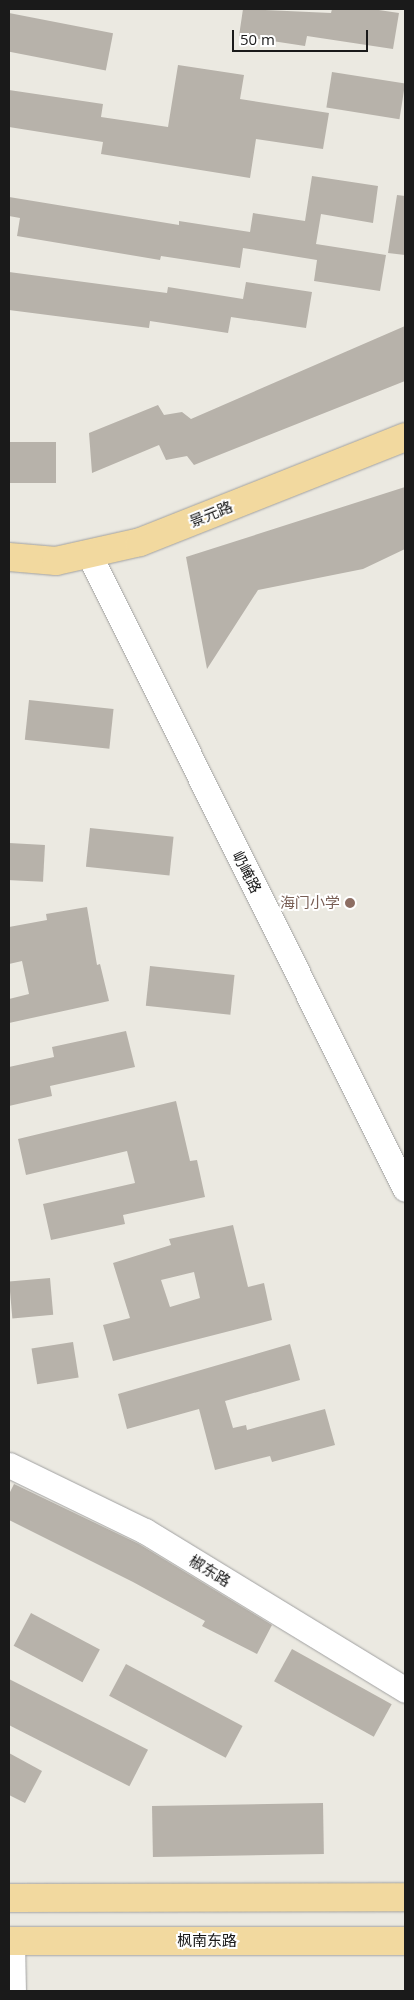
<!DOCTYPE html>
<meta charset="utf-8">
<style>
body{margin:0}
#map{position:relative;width:414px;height:2000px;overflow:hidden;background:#ebe9e1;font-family:"Open Sans","Noto Sans SC",sans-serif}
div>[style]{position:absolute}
.building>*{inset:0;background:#b7b2aa;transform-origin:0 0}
.roads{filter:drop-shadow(0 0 1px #a1a1a1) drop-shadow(0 0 1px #a1a1a1)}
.minor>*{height:25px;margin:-12.5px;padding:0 12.5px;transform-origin:12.5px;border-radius:12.5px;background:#fff}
.major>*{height:28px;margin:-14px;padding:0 14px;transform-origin:14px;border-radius:14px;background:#f2d99f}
.dots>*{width:14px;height:14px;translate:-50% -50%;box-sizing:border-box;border:2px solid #fff;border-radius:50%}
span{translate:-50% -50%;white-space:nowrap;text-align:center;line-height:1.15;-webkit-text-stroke:4px #fff;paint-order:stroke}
.street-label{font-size:15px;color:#1a1a1a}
.education-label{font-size:15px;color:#785e54}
.right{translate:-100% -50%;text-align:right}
.frame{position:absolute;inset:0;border:10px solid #1a1a1a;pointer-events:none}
.scale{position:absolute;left:232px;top:30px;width:136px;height:22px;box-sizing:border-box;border:2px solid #1a1a1a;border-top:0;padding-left:6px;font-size:15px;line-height:18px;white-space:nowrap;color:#1a1a1a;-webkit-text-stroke:4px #fff;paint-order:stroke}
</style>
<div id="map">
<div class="building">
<i style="clip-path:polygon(243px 9px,331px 13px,332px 9px,372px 9px,399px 13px,393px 49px,307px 36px,305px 46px,239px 36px)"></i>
<i style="left:9px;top:13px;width:106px;height:38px;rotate:11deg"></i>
<i style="clip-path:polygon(178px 65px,244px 75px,240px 99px,329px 113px,323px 149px,256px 139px,250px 178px,101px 154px,103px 142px,9px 127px,9px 90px,103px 104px,101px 117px,168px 127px)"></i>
<i style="left:332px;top:72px;width:74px;height:36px;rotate:9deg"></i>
<i style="clip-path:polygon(312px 176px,378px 186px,373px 223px,321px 214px,316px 244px,386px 255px,380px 291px,314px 281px,317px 260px,243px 248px,240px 268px,161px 256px,160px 260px,17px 236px,20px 218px,9px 216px,9px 197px,179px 225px,179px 221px,250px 232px,253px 213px,305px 221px)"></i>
<i style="clip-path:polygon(397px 195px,405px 196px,405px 255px,388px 253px)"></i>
<i style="clip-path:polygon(9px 272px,167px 293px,168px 287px,243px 299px,246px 282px,312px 292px,306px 328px,231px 317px,228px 333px,150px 321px,149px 328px,9px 310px)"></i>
<i style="clip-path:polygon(405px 326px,405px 381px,194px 465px,187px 456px,166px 460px,159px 445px,92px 473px,89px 433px,158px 405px,164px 415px,182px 412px,191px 419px)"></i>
<i style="left:56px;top:442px;width:41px;height:47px;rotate:90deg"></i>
<i style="clip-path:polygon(405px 487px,405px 549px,363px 569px,258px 590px,207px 669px,186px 557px)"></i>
<i style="left:29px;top:700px;width:85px;height:40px;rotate:6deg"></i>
<i style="left:90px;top:828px;width:84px;height:39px;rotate:6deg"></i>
<i style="left:9px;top:843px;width:36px;height:37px;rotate:3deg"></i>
<i style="clip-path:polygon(87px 907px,97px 965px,100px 964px,109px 1001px,9px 1023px,9px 999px,29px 994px,22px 961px,9px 964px,9px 927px,47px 920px,46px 914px)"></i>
<i style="left:150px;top:966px;width:85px;height:40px;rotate:6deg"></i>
<i style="clip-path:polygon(126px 1031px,135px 1067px,50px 1086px,52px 1096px,9px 1106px,9px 1067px,54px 1057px,52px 1047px)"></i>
<i style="clip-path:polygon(176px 1101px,190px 1161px,197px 1160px,205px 1197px,123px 1215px,125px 1224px,51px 1240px,43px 1204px,135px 1183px,127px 1151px,26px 1175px,18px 1139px)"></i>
<i style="clip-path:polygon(evenodd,233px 1225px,248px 1287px,264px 1283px,272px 1320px,113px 1361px,103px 1325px,130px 1318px,113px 1263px,171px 1245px,169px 1239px,233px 1225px,194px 1272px,200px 1298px,170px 1307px,161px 1280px,194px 1272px)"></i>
<i style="left:50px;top:1278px;width:37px;height:41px;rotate:85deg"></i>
<i style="left:73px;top:1342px;width:36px;height:42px;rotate:81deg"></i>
<i style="clip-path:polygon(290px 1344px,300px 1380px,225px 1401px,233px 1428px,246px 1425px,247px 1430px,325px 1409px,335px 1445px,272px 1462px,270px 1456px,215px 1470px,199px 1409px,127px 1429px,118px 1394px)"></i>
<i style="clip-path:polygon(14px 1484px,139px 1544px,272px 1625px,257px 1654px,202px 1626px,205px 1621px,133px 1582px,9px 1520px,9px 1494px)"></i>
<i style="left:31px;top:1613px;width:78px;height:37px;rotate:28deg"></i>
<i style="left:292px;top:1649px;width:114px;height:37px;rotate:29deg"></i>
<i style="left:126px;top:1664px;width:132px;height:36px;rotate:28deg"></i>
<i style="left:9px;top:1679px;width:156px;height:41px;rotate:27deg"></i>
<i style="clip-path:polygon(9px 1753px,42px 1771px,25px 1803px,9px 1795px)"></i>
<i style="left:323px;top:1803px;width:51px;height:171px;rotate:89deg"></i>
</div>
<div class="roads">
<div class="minor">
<i style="left:89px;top:554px;width:709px;rotate:63.54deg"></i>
<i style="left:9px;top:1465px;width:151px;rotate:25.9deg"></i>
<i style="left:145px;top:1531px;width:305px;rotate:31.4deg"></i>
<i style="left:12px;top:1941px;width:50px;rotate:88.9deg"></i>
</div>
<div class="major">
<i style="left:9px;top:557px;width:47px;rotate:4.9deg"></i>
<i style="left:56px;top:561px;width:86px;rotate:-12.7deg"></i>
<i style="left:140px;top:542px;width:285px;rotate:-21.6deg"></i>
<i style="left:9px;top:1898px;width:396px;rotate:-0.1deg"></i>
<i style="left:9px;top:1941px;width:396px"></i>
</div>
</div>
<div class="dots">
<i style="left:350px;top:903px;background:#8d6e63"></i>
</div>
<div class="street-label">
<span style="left:211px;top:514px;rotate:-22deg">景元路</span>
<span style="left:247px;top:872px;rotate:63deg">屷崦路</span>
<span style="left:210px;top:1571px;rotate:31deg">椒东路</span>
<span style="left:207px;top:1941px">枫南东路</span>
</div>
<div class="education-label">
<span class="right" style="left:340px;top:903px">海门小学</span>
</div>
<div class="frame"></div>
<div class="scale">50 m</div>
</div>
